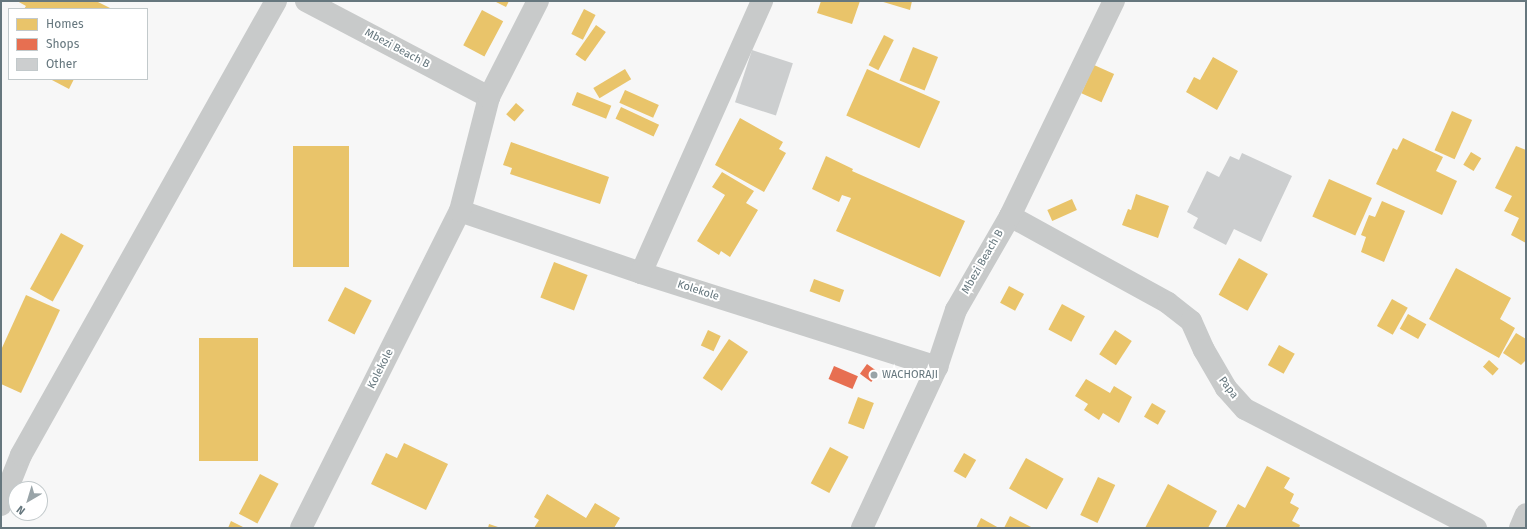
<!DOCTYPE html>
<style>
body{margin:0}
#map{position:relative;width:1527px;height:529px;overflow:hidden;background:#f7f7f7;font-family:"Fira Sans",sans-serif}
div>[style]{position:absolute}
.homes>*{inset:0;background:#e9c46a;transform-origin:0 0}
.shops>*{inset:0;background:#e76f51;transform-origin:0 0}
.building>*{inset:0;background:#cccecf;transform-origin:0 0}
.street>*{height:22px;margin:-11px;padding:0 11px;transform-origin:11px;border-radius:11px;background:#c8caca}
.dots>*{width:11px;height:11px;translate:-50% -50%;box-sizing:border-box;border:2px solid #fff;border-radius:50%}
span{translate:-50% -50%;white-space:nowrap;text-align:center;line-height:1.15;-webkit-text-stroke:4px #fff;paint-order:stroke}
.street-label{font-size:11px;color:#66777e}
.poi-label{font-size:11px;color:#66777e}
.left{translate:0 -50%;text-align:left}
.frame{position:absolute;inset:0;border:2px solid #66777e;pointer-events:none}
.legend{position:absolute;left:8px;top:8px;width:140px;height:72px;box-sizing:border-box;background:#fff;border:1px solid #c2c9cb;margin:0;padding:5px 7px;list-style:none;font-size:12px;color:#66777e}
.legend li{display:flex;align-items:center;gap:8px;height:20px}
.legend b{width:20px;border:1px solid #c2c9cb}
.north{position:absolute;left:8px;top:481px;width:40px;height:40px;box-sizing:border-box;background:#fff;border:1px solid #c2c9cb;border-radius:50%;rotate:218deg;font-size:11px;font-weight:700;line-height:16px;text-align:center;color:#66777e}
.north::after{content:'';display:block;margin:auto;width:14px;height:18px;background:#99a4a8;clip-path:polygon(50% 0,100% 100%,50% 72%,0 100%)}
</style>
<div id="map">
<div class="homes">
<i style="clip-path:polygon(17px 1px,96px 1px,112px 9px,24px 9px,26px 6px)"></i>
<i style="clip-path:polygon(494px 1px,509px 1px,506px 7px)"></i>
<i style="clip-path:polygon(821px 1px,860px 1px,852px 24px,817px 13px)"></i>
<i style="clip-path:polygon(880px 1px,912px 1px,910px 10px)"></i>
<i style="left:584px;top:9px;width:13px;height:28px;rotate:27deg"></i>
<i style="left:482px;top:10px;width:24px;height:40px;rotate:28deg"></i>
<i style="left:596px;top:25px;width:12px;height:36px;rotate:35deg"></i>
<i style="left:884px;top:35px;width:11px;height:34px;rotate:27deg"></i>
<i style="left:913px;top:47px;width:27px;height:36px;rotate:22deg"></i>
<i style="clip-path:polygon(1213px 57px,1238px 71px,1217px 110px,1186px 92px,1194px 77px,1200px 80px)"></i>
<i style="left:1094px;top:65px;width:22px;height:31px;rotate:24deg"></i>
<i style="left:625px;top:69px;width:12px;height:37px;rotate:59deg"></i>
<i style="left:867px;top:69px;width:80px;height:51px;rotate:24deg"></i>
<i style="clip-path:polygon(50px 79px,74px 79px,69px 89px)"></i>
<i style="left:625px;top:90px;width:37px;height:14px;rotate:24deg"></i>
<i style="left:577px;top:92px;width:37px;height:14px;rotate:22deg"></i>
<i style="left:516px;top:103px;width:11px;height:15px;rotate:41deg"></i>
<i style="left:621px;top:107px;width:42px;height:13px;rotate:25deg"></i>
<i style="left:1452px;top:111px;width:22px;height:43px;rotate:24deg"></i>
<i style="clip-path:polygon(740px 118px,783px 142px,779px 149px,786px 153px,764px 192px,715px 165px)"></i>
<i style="clip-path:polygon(1403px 138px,1443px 157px,1436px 171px,1457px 181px,1442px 215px,1376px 184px,1393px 148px,1397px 150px)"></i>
<i style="clip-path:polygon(511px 142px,609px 177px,600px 204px,510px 174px,512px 168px,503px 165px)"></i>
<i style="left:293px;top:146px;width:56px;height:121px"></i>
<i style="clip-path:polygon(1516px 146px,1526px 150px,1526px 243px,1511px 235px,1519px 218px,1504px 211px,1512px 196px,1495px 188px)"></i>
<i style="left:1471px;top:152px;width:12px;height:15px;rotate:31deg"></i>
<i style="clip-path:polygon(826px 156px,853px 169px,852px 171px,965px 221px,940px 277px,836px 231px,851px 198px,842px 195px,839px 202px,812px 189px)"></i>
<i style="clip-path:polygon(722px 172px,754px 191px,746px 203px,758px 210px,730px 257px,721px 251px,719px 255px,697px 241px,725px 195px,712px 187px)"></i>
<i style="left:1329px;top:179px;width:47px;height:41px;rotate:24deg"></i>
<i style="clip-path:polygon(1136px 194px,1169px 206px,1158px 238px,1122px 225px,1128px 209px,1131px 210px)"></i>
<i style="left:1072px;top:199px;width:12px;height:27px;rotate:66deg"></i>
<i style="clip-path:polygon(1382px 201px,1405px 211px,1384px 262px,1361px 252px,1366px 237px,1361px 235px,1369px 215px,1375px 217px)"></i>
<i style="left:61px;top:233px;width:26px;height:64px;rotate:29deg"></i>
<i style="left:1239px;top:258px;width:33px;height:42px;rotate:29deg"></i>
<i style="left:554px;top:262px;width:36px;height:38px;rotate:21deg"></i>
<i style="clip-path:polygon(1456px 268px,1511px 298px,1500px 319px,1515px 328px,1499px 358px,1429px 319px)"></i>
<i style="left:814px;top:279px;width:32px;height:13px;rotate:20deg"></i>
<i style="left:1009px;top:286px;width:17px;height:19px;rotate:28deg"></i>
<i style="left:345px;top:287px;width:30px;height:38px;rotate:27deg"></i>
<i style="clip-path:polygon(26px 295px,60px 310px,21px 393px,1px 384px,1px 350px)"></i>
<i style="left:1392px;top:299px;width:18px;height:31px;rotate:29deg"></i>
<i style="left:1062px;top:304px;width:26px;height:29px;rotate:28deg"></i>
<i style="left:1408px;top:314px;width:21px;height:17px;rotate:29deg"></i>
<i style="left:708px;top:330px;width:14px;height:17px;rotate:25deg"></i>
<i style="left:1115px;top:330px;width:20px;height:29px;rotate:33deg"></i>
<i style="clip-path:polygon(1516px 333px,1526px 339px,1526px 360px,1521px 365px,1503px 353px)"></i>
<i style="left:199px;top:338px;width:59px;height:123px"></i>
<i style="left:729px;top:339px;width:23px;height:47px;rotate:34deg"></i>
<i style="left:1279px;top:345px;width:18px;height:23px;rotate:29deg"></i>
<i style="left:1489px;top:360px;width:13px;height:9px;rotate:42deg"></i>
<i style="clip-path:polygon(1086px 379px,1110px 393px,1114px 386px,1132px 397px,1119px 423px,1103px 413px,1099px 420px,1084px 410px,1088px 404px,1075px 396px)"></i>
<i style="left:858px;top:397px;width:17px;height:28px;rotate:21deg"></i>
<i style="left:1152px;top:403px;width:16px;height:16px;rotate:30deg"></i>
<i style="clip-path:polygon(404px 443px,448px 464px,426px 510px,371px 484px,386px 453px,397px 458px)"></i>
<i style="left:830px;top:447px;width:21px;height:41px;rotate:28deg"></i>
<i style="left:964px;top:453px;width:14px;height:21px;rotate:30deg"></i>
<i style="left:1026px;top:458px;width:43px;height:35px;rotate:29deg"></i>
<i style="clip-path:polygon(1267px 466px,1290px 478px,1284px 488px,1294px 494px,1290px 503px,1299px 508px,1292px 521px,1300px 525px,1299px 528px,1225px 528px,1238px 504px,1245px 508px)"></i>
<i style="left:260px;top:474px;width:21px;height:45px;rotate:28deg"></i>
<i style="left:1098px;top:477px;width:19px;height:42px;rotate:25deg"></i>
<i style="clip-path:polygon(1168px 484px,1217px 511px,1208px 528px,1145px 528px)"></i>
<i style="clip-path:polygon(547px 494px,586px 518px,595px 503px,620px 518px,614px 528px,534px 528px,539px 520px,534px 517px)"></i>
<i style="clip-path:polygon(1010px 516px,1033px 528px,1004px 528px)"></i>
<i style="clip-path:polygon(981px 518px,999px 528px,976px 528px)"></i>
<i style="clip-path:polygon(231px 521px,245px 528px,228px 528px)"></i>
<i style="clip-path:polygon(489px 524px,501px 528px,488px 528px)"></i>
</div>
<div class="shops">
<i style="left:867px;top:364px;width:14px;height:12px;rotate:36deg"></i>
<i style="left:834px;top:366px;width:26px;height:14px;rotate:23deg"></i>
</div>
<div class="building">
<i style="left:752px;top:50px;width:43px;height:55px;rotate:18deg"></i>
<i style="clip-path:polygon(1242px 153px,1292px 176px,1261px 242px,1234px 229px,1226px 245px,1193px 228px,1198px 218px,1187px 212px,1207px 171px,1219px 177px,1230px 156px,1239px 160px)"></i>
</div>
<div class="street">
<i style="left:306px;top:1px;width:207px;rotate:27.7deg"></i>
<i style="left:460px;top:211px;width:191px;rotate:18.9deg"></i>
<i style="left:641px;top:273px;width:311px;rotate:17.6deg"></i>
<i style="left:1010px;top:216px;width:180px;rotate:28.8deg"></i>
<i style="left:1168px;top:303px;width:29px;rotate:38deg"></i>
<i style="left:1191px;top:321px;width:32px;rotate:66deg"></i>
<i style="left:1204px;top:350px;width:44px;rotate:59.9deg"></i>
<i style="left:1226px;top:388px;width:28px;rotate:48deg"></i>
<i style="left:1245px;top:409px;width:260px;rotate:27.3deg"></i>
<i style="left:641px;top:273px;width:298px;rotate:-66deg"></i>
<i style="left:1px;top:505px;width:54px;rotate:-68.2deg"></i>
<i style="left:21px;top:455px;width:521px;rotate:-60.68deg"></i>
<i style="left:301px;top:528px;width:355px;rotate:-63.4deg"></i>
<i style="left:460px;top:211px;width:118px;rotate:-75.7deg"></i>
<i style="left:489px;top:97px;width:108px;rotate:-63deg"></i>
<i style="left:862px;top:528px;width:178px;rotate:-65deg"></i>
<i style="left:937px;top:367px;width:60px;rotate:-71.6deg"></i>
<i style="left:956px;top:310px;width:108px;rotate:-60.1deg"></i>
<i style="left:1010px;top:216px;width:239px;rotate:-64.2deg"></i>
<i style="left:1520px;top:528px;width:15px;rotate:-67deg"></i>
</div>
<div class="dots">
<i style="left:874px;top:375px;background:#99a4a8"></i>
</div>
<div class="street-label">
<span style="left:397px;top:49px;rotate:28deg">Mbezi Beach B</span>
<span style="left:983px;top:262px;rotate:-60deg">Mbezi Beach B</span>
<span style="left:698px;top:291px;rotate:18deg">Kolekole</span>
<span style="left:381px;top:369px;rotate:-63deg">Kolekole</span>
<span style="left:1228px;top:388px;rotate:53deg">Papa</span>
</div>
<div class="poi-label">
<span class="left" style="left:882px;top:375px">WACHORAJI</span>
</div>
<div class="frame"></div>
<ul class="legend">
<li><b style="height:11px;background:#e9c46a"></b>Homes</li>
<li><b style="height:11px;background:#e76f51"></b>Shops</li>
<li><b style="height:11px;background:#cccecf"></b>Other</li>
</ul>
<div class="north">N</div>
</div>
